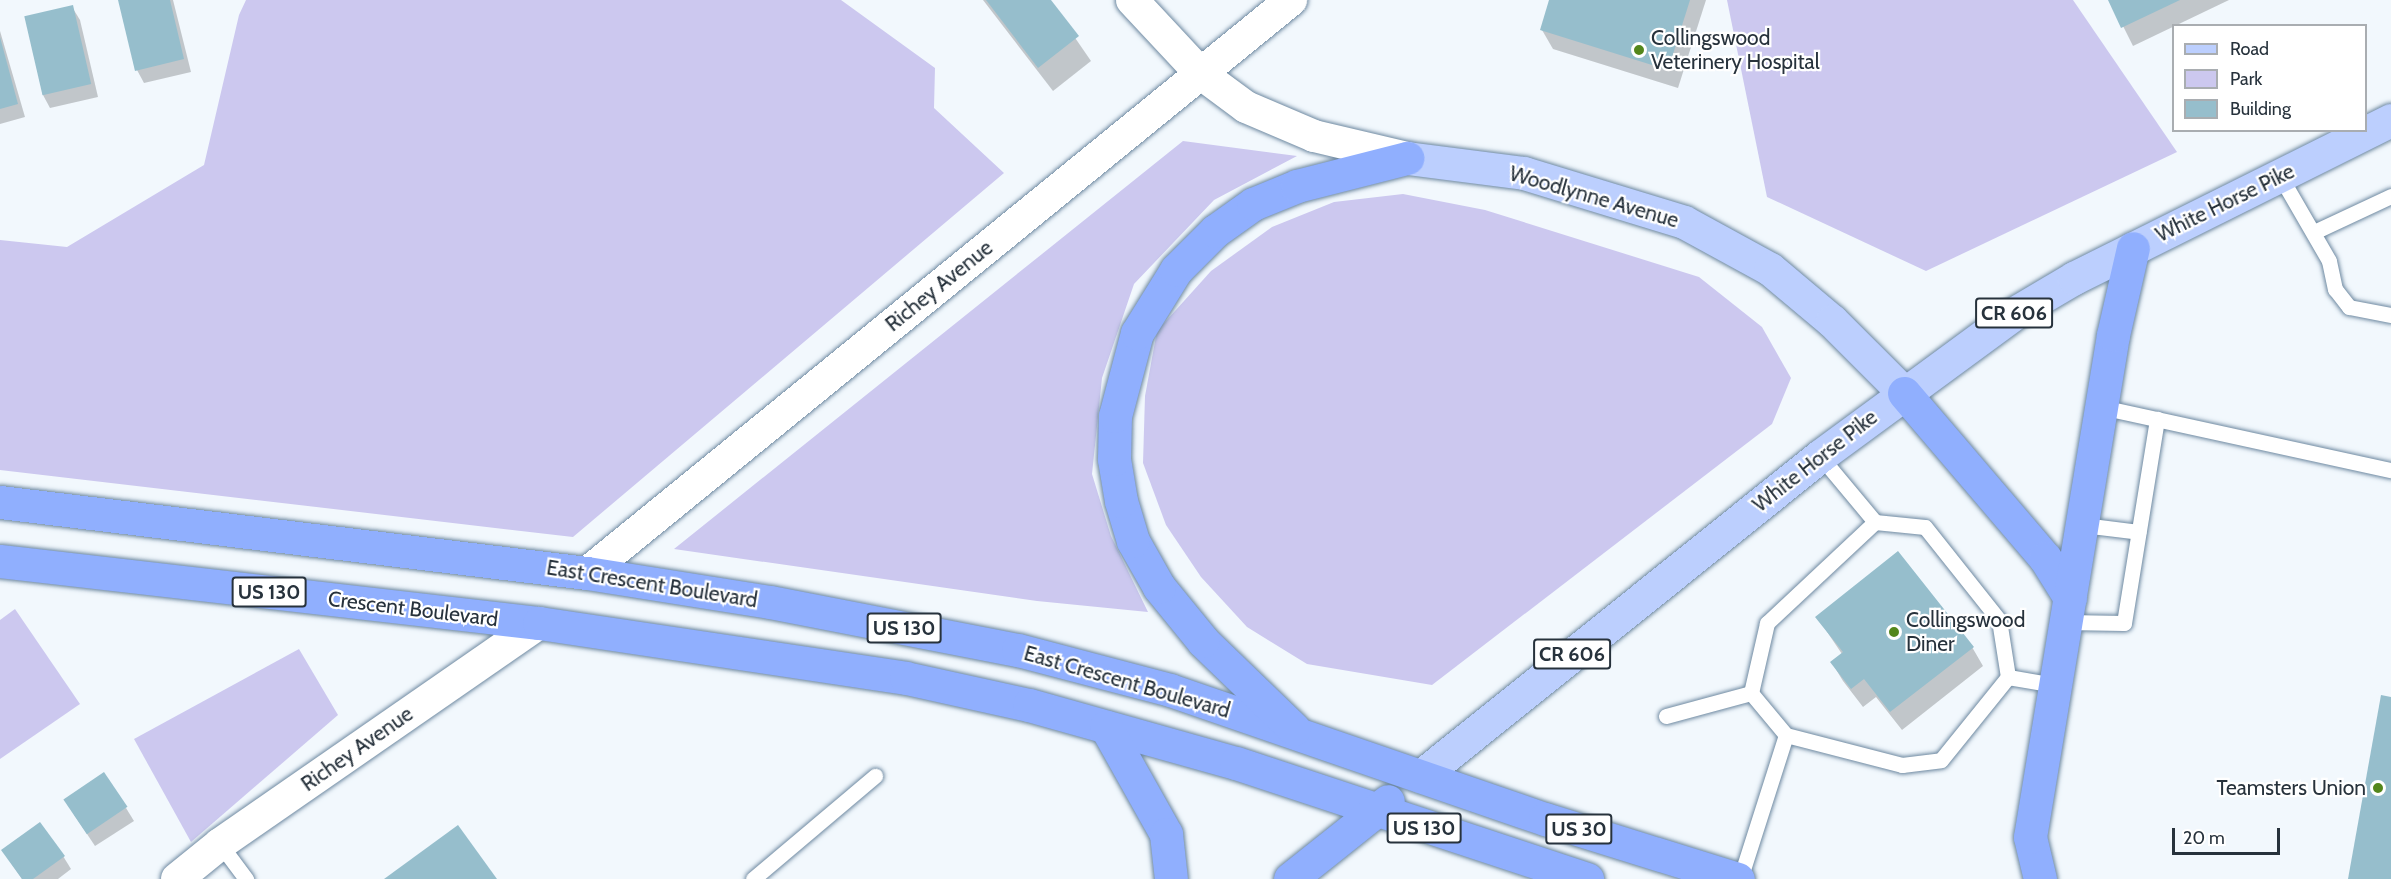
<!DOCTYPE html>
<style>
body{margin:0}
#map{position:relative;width:2391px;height:879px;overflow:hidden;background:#f2f8fd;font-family:Cabin,sans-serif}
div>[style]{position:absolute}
.green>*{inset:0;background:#ccc8ef}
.shadow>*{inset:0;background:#0003}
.building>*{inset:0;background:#96becc;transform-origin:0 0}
.roads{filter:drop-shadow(0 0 2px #6e89a1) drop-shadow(0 0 2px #6e89a1)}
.lane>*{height:15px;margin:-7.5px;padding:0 7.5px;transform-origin:7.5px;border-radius:7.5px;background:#fff}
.street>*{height:32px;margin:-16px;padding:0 16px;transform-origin:16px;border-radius:16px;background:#fff}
.primary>*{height:33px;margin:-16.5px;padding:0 16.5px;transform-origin:16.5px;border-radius:16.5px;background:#bccffe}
.highway>*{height:33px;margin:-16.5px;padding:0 16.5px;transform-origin:16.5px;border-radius:16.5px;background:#90affe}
.dots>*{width:16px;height:16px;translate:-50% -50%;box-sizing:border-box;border:3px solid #fff;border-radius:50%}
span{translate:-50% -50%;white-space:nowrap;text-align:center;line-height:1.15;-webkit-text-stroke:4.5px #fff;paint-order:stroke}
.shield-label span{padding:2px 4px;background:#fff;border:2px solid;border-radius:4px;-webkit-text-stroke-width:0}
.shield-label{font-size:20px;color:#27323c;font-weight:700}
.poi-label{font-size:21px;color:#27323c}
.left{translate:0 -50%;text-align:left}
.right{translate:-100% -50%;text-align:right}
.street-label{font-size:21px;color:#27323c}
.legend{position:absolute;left:2172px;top:24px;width:195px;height:108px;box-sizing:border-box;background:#fff;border:2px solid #a9adb1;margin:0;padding:8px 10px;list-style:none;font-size:18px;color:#27323c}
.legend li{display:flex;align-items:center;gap:12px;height:30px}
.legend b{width:30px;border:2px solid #a9adb1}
.scale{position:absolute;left:2172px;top:828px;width:108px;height:27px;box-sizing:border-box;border:3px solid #27323c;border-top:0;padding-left:8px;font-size:18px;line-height:21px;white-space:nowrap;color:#27323c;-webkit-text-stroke:4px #fff;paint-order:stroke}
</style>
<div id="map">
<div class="green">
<i style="clip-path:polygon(246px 0,841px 0,935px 68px,934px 108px,1004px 173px,573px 537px,0 470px,0 240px,67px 247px,204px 165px,239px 15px)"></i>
<i style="clip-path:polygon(1727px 0,2073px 0,2177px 152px,1926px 271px,1767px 197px)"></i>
<i style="clip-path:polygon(1183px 141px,1297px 156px,1214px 200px,1134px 284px,1102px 378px,1092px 474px,1111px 536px,1148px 612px,1037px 601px,674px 549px)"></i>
<i style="clip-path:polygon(1403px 194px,1485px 210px,1699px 277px,1762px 327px,1791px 378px,1772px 424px,1432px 685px,1307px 664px,1247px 627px,1201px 577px,1166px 525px,1143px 463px,1145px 396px,1157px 331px,1211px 271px,1272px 227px,1334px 202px)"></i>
<i style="clip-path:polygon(15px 609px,80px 704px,0 759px,0 620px)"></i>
<i style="clip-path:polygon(299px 649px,338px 715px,191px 842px,134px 739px)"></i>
</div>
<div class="shadow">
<i style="clip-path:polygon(119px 0,173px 0,191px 72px,144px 83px,137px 70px)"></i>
<i style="clip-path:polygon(983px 0,1049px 0,1091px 61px,1053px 91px)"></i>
<i style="clip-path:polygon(1551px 0,1706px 0,1678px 88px,1553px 49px,1542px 30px)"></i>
<i style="clip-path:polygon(2110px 0,2229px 0,2133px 46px)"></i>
<i style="clip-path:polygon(72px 7px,80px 20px,98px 97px,50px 108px,43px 95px,26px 17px)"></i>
<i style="clip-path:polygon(0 31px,25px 117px,0 124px)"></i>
<i style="clip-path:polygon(1817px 617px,1972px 647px,1983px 666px,1902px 730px,1876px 697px,1863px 707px,1843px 681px,1832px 663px,1842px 654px)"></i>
<i style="clip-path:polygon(126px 808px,134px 821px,95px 846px,73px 813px)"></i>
<i style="clip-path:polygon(3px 851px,63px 856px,71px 869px,58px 879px,22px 879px)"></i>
</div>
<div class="building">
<i style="clip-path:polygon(118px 0,170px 0,184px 59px,135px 71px)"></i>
<i style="clip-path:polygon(986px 0,1051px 0,1079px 36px,1038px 68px)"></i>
<i style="clip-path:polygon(1549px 0,1690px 0,1668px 70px,1540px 30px)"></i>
<i style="clip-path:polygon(2108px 0,2180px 0,2121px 28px)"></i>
<i style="left:73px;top:5px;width:81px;height:50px;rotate:77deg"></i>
<i style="clip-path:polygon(0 37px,18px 104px,0 109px)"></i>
<i style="clip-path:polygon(1898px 551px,1974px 647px,1890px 712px,1864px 679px,1851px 689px,1830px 662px,1843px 652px,1815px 617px)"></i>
<i style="clip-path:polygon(2381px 695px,2391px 697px,2391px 879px,2348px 879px)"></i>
<i style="left:104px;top:772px;width:42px;height:49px;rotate:56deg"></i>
<i style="clip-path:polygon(40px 822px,65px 856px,33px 879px,22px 879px,1px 850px)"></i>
<i style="clip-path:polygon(458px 825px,497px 879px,384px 879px)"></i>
</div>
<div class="roads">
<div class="lane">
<i style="left:2280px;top:176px;width:98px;rotate:60deg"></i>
<i style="left:2329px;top:261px;width:29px;rotate:78deg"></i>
<i style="left:2335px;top:289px;width:23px;rotate:52deg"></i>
<i style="left:2349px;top:307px;width:43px;rotate:10.8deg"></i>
<i style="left:2314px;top:232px;width:85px;rotate:-25.1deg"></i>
<i style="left:2101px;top:407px;width:297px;rotate:12.3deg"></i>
<i style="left:1820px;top:456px;width:86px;rotate:50.2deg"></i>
<i style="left:1875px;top:522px;width:50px;rotate:5.7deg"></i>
<i style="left:1925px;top:527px;width:119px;rotate:51.5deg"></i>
<i style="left:1999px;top:620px;width:58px;rotate:81deg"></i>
<i style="left:2008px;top:677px;width:48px;rotate:9.7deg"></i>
<i style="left:2083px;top:525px;width:56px;rotate:7.1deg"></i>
<i style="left:2065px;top:622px;width:59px;rotate:1deg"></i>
<i style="left:2124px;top:623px;width:207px;rotate:-80.8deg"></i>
<i style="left:1666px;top:716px;width:88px;rotate:-15.1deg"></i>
<i style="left:1751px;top:693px;width:72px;rotate:-77.1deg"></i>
<i style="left:1767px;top:623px;width:148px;rotate:-43.1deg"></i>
<i style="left:1786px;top:735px;width:120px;rotate:14.5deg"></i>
<i style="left:1902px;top:765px;width:39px;rotate:-7deg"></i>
<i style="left:1941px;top:760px;width:107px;rotate:-51.1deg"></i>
<i style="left:220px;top:844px;width:44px;rotate:53.4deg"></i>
<i style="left:753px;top:879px;width:160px;rotate:-40.2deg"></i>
<i style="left:1740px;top:879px;width:151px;rotate:-72.3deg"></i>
<i style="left:1786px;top:735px;width:55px;rotate:-129.8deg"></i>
</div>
<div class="street">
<i style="left:1132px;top:0;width:100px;rotate:47deg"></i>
<i style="left:1200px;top:73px;width:57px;rotate:36.5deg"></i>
<i style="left:1246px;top:107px;width:74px;rotate:23.1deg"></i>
<i style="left:1314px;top:136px;width:96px;rotate:13.3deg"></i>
<i style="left:587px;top:573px;width:908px;rotate:-39.14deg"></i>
<i style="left:177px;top:879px;width:55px;rotate:-39.1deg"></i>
<i style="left:220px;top:844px;width:388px;rotate:-34.7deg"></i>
</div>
<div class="primary">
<i style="left:1407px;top:158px;width:118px;rotate:7.3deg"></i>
<i style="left:1524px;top:173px;width:167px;rotate:17deg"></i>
<i style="left:1684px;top:222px;width:98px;rotate:28.7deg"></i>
<i style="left:1770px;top:269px;width:81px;rotate:40deg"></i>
<i style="left:1832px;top:321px;width:102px;rotate:45deg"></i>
<i style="left:1421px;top:776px;width:511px;rotate:-38.73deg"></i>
<i style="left:1820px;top:456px;width:240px;rotate:-36.3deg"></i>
<i style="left:2013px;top:314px;width:71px;rotate:-30.5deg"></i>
<i style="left:2074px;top:278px;width:354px;rotate:-26.5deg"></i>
</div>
<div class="highway">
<i style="left:1904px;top:393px;width:217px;rotate:49.5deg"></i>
<i style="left:2045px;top:558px;width:47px;rotate:58deg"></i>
<i style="left:0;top:502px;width:591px;rotate:6.9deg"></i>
<i style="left:587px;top:573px;width:185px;rotate:9deg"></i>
<i style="left:770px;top:602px;width:253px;rotate:11deg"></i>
<i style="left:1018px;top:650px;width:157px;rotate:14.7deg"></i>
<i style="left:1170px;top:690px;width:397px;rotate:19deg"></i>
<i style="left:1545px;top:819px;width:202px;rotate:17.3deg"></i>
<i style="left:0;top:561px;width:543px;rotate:6.56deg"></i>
<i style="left:539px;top:623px;width:371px;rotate:8.5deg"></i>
<i style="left:906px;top:678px;width:126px;rotate:12.4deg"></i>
<i style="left:1029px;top:705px;width:215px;rotate:15.7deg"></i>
<i style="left:1236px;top:763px;width:370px;rotate:18.3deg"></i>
<i style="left:1106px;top:727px;width:123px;rotate:60.7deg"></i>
<i style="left:1166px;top:834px;width:45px;rotate:83.7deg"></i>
<i style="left:1294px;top:729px;width:127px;rotate:-136deg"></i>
<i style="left:1203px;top:641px;width:70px;rotate:-129.2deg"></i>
<i style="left:1159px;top:587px;width:53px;rotate:-119.5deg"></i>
<i style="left:1133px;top:541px;width:42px;rotate:-106.7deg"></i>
<i style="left:1121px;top:501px;width:43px;rotate:-99.5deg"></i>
<i style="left:1114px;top:459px;width:43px;rotate:-88.7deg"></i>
<i style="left:1115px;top:416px;width:86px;rotate:-75.2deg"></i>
<i style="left:1137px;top:333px;width:74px;rotate:-58.2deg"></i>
<i style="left:1176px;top:270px;width:55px;rotate:-45deg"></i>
<i style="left:1215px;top:231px;width:47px;rotate:-35.4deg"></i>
<i style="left:1253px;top:204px;width:48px;rotate:-22.2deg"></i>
<i style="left:1297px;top:186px;width:114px;rotate:-14.3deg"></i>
<i style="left:1290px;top:879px;width:125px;rotate:-38.5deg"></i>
<i style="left:2040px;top:879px;width:43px;rotate:-103.4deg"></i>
<i style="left:2030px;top:837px;width:509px;rotate:-80.61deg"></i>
<i style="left:2113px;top:335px;width:89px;rotate:-77.1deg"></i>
</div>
</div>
<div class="dots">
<i style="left:1639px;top:50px;background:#53861b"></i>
<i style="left:1894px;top:632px;background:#53861b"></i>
<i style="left:2378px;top:788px;background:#53861b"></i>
</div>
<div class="shield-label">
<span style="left:2014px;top:313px">CR 606</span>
<span style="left:269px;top:592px">US 130</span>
<span style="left:904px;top:628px">US 130</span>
<span style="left:1572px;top:654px">CR 606</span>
<span style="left:1424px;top:828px">US 130</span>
<span style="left:1579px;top:829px">US 30</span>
</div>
<div class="poi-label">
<span class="left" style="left:1651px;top:50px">Collingswood<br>Veterinery Hospital</span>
<span class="left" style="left:1906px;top:632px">Collingswood<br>Diner</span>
<span class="right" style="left:2366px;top:788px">Teamsters Union</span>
</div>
<div class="street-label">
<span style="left:1594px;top:197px;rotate:16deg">Woodlynne Avenue</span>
<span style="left:2225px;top:203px;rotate:-26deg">White Horse Pike</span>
<span style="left:939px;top:286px;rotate:-39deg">Richey Avenue</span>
<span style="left:1815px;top:461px;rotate:-38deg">White Horse Pike</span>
<span style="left:652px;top:584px;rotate:9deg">East Crescent Boulevard</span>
<span style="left:413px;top:609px;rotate:7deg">Crescent Boulevard</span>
<span style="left:1127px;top:682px;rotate:16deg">East Crescent Boulevard</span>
<span style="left:357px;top:749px;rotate:-35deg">Richey Avenue</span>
</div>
<ul class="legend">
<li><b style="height:8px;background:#bccffe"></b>Road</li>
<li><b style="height:16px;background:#ccc8ef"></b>Park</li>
<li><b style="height:16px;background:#96becc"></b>Building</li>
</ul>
<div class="scale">20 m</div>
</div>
